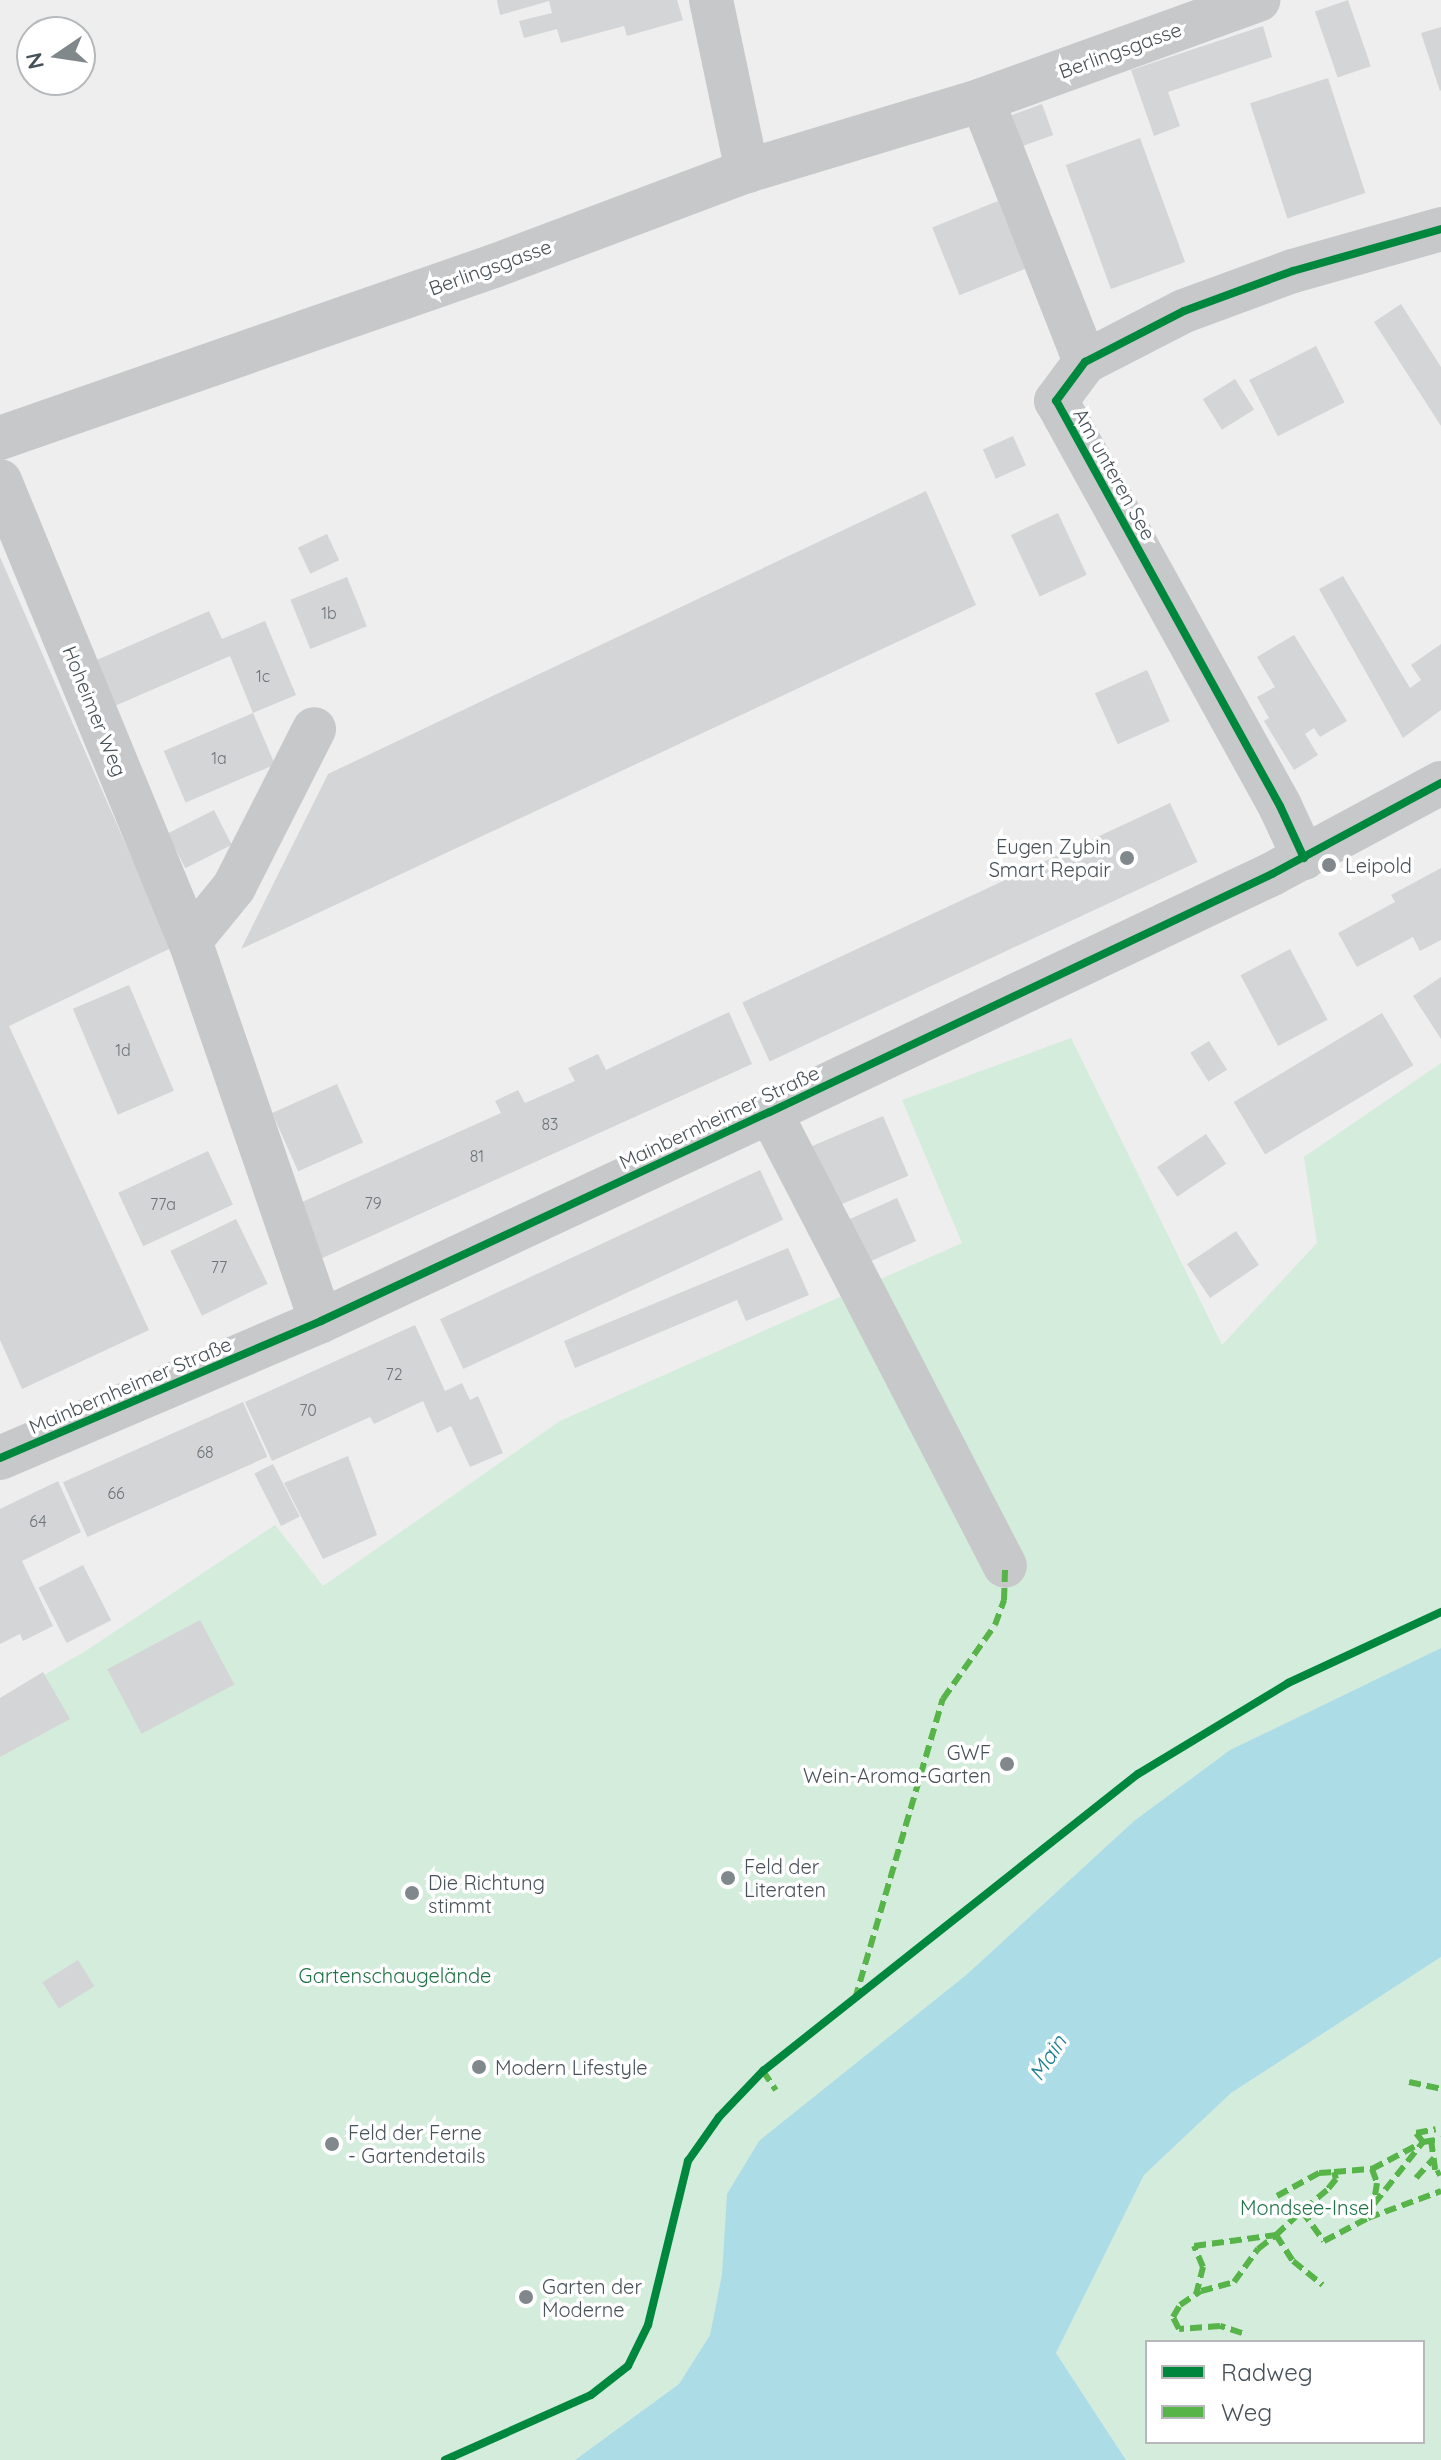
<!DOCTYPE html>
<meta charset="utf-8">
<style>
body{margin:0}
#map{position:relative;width:1441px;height:2460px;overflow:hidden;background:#eee;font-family:Quicksand,sans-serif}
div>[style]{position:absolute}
.green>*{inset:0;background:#d4ecdc}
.water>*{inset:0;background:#acdce6}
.building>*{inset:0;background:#d4d5d6;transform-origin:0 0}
.minor>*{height:44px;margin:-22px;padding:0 22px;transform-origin:22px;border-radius:22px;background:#c6c8c9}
.quiet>*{height:6px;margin-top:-3px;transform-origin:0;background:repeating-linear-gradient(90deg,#57b448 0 12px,transparent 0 18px)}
.cycleway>*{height:8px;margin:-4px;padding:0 4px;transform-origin:4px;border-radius:4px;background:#00873e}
.dots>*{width:22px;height:22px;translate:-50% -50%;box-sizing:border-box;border:4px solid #fff;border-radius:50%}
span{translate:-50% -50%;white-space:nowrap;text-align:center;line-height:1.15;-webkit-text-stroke:7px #fff;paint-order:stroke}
.number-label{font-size:16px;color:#6c7479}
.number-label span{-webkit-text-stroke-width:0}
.street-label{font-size:20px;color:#475158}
.poi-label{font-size:20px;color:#475158}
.right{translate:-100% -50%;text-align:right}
.left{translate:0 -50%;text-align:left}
.park-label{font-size:20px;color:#1f7246}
.water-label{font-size:22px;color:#1a7d92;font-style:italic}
.legend{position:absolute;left:1145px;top:2340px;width:280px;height:104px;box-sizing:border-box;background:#fff;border:2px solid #b5b9bc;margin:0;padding:10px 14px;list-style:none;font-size:24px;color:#475158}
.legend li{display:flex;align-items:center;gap:16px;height:40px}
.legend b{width:40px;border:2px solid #b5b9bc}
.north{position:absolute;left:16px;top:16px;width:80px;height:80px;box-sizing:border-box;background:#fff;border:2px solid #b5b9bc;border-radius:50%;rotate:257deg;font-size:22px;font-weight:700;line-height:32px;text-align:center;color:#475158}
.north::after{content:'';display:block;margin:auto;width:28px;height:36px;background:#81888c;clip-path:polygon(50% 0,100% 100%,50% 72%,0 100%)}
</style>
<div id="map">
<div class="green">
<i style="clip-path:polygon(1071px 1038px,1222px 1345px,1317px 1243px,1304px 1157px,1441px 1063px,1441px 1648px,1230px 1750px,1134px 1821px,965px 1976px,722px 2274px,710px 2335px,679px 2384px,575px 2460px,0 2460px,0 1701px,87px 1650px,275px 1525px,323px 1586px,560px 1421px,962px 1243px,902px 1100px)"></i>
<i style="clip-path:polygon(evenodd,1441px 1957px,1441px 2460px,1126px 2460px,1056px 2353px,1144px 2175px,1231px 2093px,1441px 1957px,1147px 2342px,1423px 2342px,1423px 2442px,1147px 2442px,1147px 2342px)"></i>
</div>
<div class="water">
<i style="clip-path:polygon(1441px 1648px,1441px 1957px,1231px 2093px,1144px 2175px,1056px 2353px,1126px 2460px,575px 2460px,679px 2384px,710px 2335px,722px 2274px,727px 2194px,759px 2141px,965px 1976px,1134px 1821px,1230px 1750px)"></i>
</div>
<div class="building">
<i style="clip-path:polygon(497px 0,677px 0,683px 20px,627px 36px,624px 26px,561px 43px,557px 29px,524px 38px,519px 21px,552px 13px,549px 1px,500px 15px)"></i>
<i style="left:1348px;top:0;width:70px;height:35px;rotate:71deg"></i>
<i style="clip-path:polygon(1263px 26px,1272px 57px,1168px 92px,1180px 126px,1154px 136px,1131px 70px)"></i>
<i style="clip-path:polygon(1441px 27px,1441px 90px,1440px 91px,1421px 33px)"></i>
<i style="left:1328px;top:78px;width:121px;height:82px;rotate:72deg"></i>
<i style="left:1042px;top:104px;width:33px;height:36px;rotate:70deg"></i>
<i style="left:1140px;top:138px;width:132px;height:79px;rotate:70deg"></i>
<i style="left:998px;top:201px;width:73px;height:71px;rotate:68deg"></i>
<i style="clip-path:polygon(1401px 304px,1441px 367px,1441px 426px,1374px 322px)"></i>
<i style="left:1316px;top:346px;width:63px;height:75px;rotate:63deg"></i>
<i style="left:1235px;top:379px;width:36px;height:38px;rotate:58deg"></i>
<i style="left:1013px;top:436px;width:32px;height:33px;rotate:66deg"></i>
<i style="clip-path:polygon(926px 491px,976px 605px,241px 949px,328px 774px)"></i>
<i style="left:1058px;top:513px;width:68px;height:52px;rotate:65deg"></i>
<i style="left:327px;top:534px;width:29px;height:32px;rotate:65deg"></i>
<i style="clip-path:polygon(0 557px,171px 948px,9px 1026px,149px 1330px,22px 1389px,0 1340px)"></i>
<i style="clip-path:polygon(1343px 576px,1410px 688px,1421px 680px,1411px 665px,1441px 644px,1441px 710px,1403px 738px,1319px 589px)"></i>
<i style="left:347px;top:577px;width:53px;height:61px;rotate:68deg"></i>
<i style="clip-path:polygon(209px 611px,222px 639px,265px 621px,296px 695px,253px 713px,230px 656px,110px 708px,90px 663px)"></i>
<i style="clip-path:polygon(1294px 635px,1347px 721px,1320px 737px,1314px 728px,1305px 734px,1318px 755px,1294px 770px,1264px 721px,1269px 718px,1257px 697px,1275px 687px,1257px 657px)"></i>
<i style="left:1147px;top:670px;width:56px;height:57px;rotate:66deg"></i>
<i style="left:253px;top:713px;width:56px;height:97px;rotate:67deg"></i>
<i style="left:1170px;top:803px;width:65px;height:472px;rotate:65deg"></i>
<i style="left:214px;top:810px;width:39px;height:52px;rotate:63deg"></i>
<i style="clip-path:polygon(1441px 868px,1441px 940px,1420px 951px,1413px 937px,1357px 967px,1338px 933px,1395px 902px,1391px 895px)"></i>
<i style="left:1290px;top:949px;width:80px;height:56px;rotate:62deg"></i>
<i style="clip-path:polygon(1441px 977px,1441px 1039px,1413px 996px)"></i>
<i style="left:129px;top:985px;width:115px;height:61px;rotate:67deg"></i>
<i style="clip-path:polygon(729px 1012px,752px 1064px,316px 1261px,291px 1207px,501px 1113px,495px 1101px,518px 1090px,525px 1103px,575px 1081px,568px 1068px,598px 1054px,606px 1070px)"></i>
<i style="left:1382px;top:1013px;width:61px;height:173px;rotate:59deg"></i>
<i style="left:1209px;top:1041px;width:34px;height:22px;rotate:58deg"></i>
<i style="left:337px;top:1084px;width:64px;height:71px;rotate:66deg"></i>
<i style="left:883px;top:1116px;width:65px;height:84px;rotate:67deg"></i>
<i style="left:1206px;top:1134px;width:36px;height:59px;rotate:56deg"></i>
<i style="left:208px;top:1151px;width:59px;height:99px;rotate:65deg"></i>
<i style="left:760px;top:1170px;width:55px;height:353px;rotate:65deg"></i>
<i style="left:897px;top:1198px;width:47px;height:62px;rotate:66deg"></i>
<i style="left:236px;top:1219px;width:72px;height:73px;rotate:64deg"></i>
<i style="left:1236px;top:1231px;width:41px;height:59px;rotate:56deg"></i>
<i style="clip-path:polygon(788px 1248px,809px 1295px,746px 1321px,737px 1300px,575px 1368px,564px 1341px)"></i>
<i style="clip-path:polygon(415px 1325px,445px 1391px,462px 1383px,470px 1400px,478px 1396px,503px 1453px,470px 1467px,451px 1426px,437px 1433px,423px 1401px,374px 1424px,370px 1417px,272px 1461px,245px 1402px)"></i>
<i style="left:243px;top:1402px;width:60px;height:197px;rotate:66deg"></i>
<i style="clip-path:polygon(348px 1456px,377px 1535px,323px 1559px,284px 1483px)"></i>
<i style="left:273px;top:1464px;width:59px;height:21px;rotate:63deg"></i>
<i style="clip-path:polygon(58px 1481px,81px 1532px,22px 1561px,53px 1626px,23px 1641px,20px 1634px,0 1644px,0 1509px)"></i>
<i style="left:83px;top:1565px;width:62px;height:50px;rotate:63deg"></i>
<i style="left:200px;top:1620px;width:73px;height:105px;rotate:62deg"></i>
<i style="clip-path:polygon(43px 1672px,70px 1719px,0 1757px,0 1698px)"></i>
<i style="left:78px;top:1960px;width:31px;height:42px;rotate:58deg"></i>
</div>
<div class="minor">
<i style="left:711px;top:0;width:175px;rotate:78.1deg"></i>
<i style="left:982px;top:100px;width:282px;rotate:68.5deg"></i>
<i style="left:0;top:438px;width:523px;rotate:-19.2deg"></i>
<i style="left:494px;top:266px;width:270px;rotate:-20.6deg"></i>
<i style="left:747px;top:171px;width:245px;rotate:-16.8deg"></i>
<i style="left:982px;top:100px;width:294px;rotate:-19.9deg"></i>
<i style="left:0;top:481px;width:498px;rotate:67.6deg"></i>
<i style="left:190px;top:941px;width:402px;rotate:71deg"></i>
<i style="left:1304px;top:858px;width:57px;rotate:-114.8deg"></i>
<i style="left:1280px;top:806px;width:463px;rotate:-118.9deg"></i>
<i style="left:1056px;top:401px;width:49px;rotate:-53.4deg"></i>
<i style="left:1085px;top:362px;width:111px;rotate:-27.3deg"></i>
<i style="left:1184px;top:311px;width:116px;rotate:-20.2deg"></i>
<i style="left:1293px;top:271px;width:154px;rotate:-15.8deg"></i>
<i style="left:190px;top:941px;width:70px;rotate:-50.8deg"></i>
<i style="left:234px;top:887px;width:177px;rotate:-63.1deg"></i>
<i style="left:770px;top:1112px;width:511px;rotate:62.63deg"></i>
<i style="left:0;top:1458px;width:349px;rotate:-23.1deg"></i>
<i style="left:321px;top:1321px;width:495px;rotate:-25deg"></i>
<i style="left:770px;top:1112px;width:556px;rotate:-25.37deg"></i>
<i style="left:1272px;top:874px;width:192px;rotate:-28.3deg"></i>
</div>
<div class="quiet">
<i style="left:855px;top:1999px;width:313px;rotate:-73.7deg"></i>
<i style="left:943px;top:1699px;width:90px;rotate:-54.9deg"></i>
<i style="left:995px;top:1625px;width:27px;rotate:-70deg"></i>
<i style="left:1004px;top:1600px;width:34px;rotate:-88deg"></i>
<i style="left:763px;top:2071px;width:23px;rotate:56deg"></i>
<i style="left:1409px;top:2082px;width:33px;rotate:12deg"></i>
<i style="left:1431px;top:2140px;width:34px;rotate:82deg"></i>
<i style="left:1436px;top:2174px;width:5px;rotate:-22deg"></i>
<i style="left:1372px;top:2169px;width:58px;rotate:-27.9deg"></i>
<i style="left:1423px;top:2142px;width:11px;rotate:-128deg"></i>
<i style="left:1416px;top:2133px;width:20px;rotate:-11deg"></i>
<i style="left:1334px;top:2172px;width:38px;rotate:-5deg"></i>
<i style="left:1372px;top:2169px;width:15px;rotate:70deg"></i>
<i style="left:1377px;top:2183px;width:19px;rotate:99deg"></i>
<i style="left:1416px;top:2178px;width:27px;rotate:-48deg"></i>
<i style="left:1277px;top:2196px;width:48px;rotate:-28.7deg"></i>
<i style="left:1319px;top:2173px;width:15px;rotate:-4deg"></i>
<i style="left:1334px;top:2172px;width:7px;rotate:74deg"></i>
<i style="left:1336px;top:2179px;width:14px;rotate:129deg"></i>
<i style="left:1327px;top:2190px;width:33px;rotate:140deg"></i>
<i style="left:1374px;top:2204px;width:79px;rotate:-51.7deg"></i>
<i style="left:1423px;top:2142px;width:18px;rotate:-9deg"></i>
<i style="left:1196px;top:2295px;width:29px;rotate:-76deg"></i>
<i style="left:1203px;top:2267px;width:23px;rotate:-113deg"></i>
<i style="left:1194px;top:2246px;width:83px;rotate:-7.6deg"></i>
<i style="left:1276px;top:2235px;width:35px;rotate:-43deg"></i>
<i style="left:1302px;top:2211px;width:37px;rotate:54deg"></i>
<i style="left:1324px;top:2241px;width:50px;rotate:-27.6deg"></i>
<i style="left:1368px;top:2218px;width:78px;rotate:-20.3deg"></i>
<i style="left:1242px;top:2333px;width:23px;rotate:-162deg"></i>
<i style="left:1220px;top:2326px;width:41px;rotate:175.8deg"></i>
<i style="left:1179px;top:2329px;width:13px;rotate:-117deg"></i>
<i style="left:1173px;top:2317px;width:14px;rotate:-60deg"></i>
<i style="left:1180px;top:2305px;width:25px;rotate:-34deg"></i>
<i style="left:1201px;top:2291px;width:34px;rotate:-15deg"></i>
<i style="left:1234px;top:2282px;width:41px;rotate:-54deg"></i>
<i style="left:1258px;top:2249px;width:23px;rotate:-38deg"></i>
<i style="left:1276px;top:2235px;width:31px;rotate:57deg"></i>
<i style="left:1293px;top:2261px;width:38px;rotate:39deg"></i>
</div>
<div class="cycleway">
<i style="left:1304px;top:858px;width:57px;rotate:-114.8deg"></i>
<i style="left:1280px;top:806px;width:463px;rotate:-118.9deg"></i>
<i style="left:1056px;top:401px;width:49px;rotate:-53.4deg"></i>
<i style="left:1085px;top:362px;width:111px;rotate:-27.3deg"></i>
<i style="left:1184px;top:311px;width:116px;rotate:-20.2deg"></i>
<i style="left:1293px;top:271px;width:154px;rotate:-15.8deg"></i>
<i style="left:0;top:1458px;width:349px;rotate:-23.1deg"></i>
<i style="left:321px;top:1321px;width:495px;rotate:-25deg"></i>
<i style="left:770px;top:1112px;width:556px;rotate:-25.37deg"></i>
<i style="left:1272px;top:874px;width:192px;rotate:-28.3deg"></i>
<i style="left:445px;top:2460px;width:160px;rotate:-24deg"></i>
<i style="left:591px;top:2395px;width:47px;rotate:-38.1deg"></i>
<i style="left:628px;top:2366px;width:46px;rotate:-64deg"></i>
<i style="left:648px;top:2325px;width:169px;rotate:-76.3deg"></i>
<i style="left:688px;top:2161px;width:54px;rotate:-54.8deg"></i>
<i style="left:719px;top:2117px;width:64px;rotate:-46.3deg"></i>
<i style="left:763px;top:2071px;width:478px;rotate:-38.4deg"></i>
<i style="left:1138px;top:1774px;width:175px;rotate:-31.2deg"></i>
<i style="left:1288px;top:1683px;width:169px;rotate:-24.9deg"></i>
</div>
<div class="dots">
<i style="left:1127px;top:858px;background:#81888c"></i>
<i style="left:1329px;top:865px;background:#81888c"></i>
<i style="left:1007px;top:1764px;background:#81888c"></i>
<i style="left:728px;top:1878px;background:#81888c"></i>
<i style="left:412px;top:1893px;background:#81888c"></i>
<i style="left:479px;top:2067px;background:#81888c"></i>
<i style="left:332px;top:2144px;background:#81888c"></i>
<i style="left:526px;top:2297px;background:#81888c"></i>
</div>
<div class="number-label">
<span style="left:329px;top:613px">1b</span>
<span style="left:263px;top:676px">1c</span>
<span style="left:219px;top:758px">1a</span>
<span style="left:123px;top:1050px">1d</span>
<span style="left:550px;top:1124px">83</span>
<span style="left:477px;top:1156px">81</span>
<span style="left:373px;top:1203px">79</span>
<span style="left:163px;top:1204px">77a</span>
<span style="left:219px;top:1267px">77</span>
<span style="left:394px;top:1374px">72</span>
<span style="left:308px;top:1410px">70</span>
<span style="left:205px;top:1452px">68</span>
<span style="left:116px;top:1493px">66</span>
<span style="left:38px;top:1521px">64</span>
</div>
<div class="street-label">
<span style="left:1120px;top:50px;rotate:-20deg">Berlingsgasse</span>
<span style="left:490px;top:267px;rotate:-20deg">Berlingsgasse</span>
<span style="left:1115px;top:474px;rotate:61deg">Am unteren See</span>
<span style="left:95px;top:711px;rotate:68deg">Hoheimer Weg</span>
<span style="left:719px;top:1117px;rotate:-25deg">Mainbernheimer Straße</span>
<span style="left:130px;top:1385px;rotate:-23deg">Mainbernheimer Straße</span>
</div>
<div class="poi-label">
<span class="right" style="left:1111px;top:858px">Eugen Zybin<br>Smart Repair</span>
<span class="left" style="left:1345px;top:865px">Leipold</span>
<span class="right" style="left:991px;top:1764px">GWF<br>Wein-Aroma-Garten</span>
<span class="left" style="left:744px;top:1878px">Feld der<br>Literaten</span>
<span class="left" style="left:428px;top:1894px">Die Richtung<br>stimmt</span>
<span class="left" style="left:495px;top:2067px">Modern Lifestyle</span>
<span class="left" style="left:348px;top:2144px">Feld der Ferne<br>- Gartendetails</span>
<span class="left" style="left:542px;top:2298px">Garten der<br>Moderne</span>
</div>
<div class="park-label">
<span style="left:395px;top:1975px">Gartenschaugelände</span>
<span style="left:1307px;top:2207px">Mondsee-Insel</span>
</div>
<div class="water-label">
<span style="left:1048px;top:2058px;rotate:-57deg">Main</span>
</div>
<ul class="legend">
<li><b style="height:10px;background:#00873e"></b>Radweg</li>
<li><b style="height:10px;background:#57b448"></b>Weg</li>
</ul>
<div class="north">N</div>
</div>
